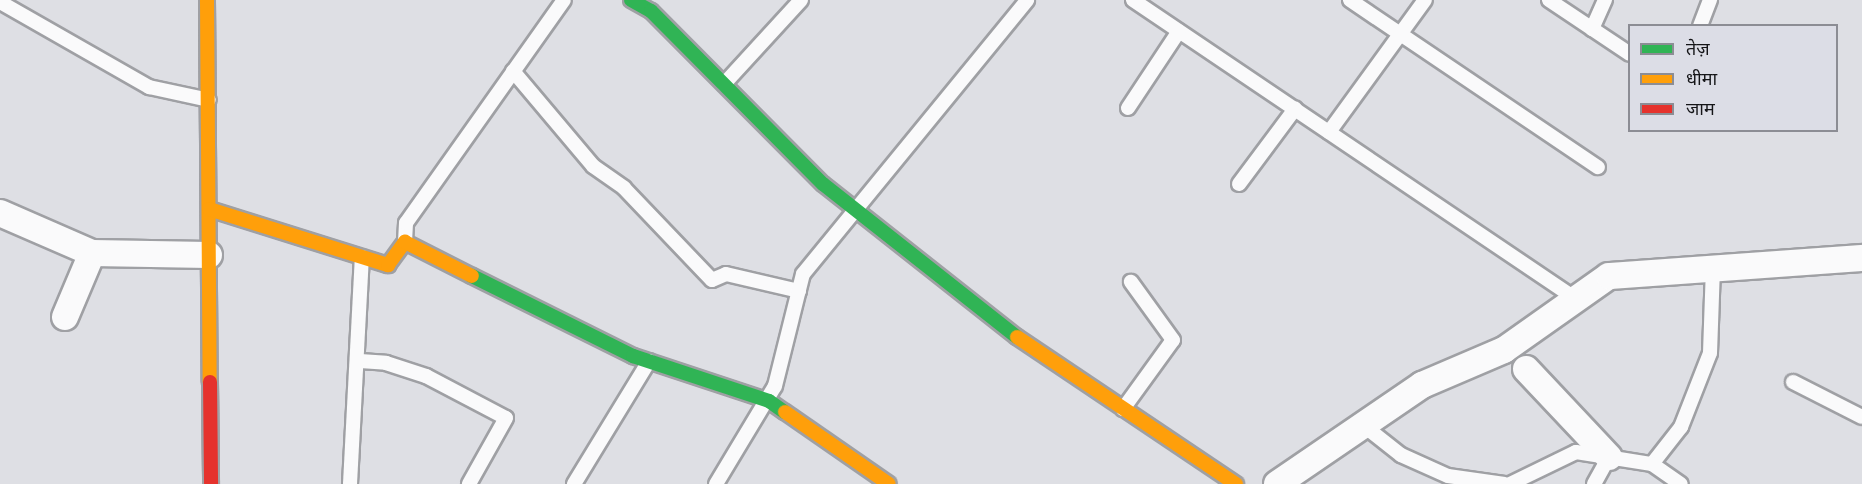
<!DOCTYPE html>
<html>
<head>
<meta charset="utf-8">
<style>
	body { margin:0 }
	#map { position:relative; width:1862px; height:484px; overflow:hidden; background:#dedfe4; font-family:Lato,"Noto Sans Devanagari",sans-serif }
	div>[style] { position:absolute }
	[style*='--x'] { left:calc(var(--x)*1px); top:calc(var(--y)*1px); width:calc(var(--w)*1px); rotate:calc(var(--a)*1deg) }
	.roads { filter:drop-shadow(2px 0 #9fa0a4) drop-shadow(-2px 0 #9fa0a4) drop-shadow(0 2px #9fa0a4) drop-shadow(0 -2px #9fa0a4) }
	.lane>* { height:14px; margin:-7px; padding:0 7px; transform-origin:7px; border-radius:7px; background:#fafafb }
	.street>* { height:26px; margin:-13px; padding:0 13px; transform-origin:13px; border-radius:13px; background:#fafafb }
	.fast>* { height:14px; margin:-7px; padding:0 7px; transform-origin:7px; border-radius:7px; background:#30b455 }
	.slow>* { height:14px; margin:-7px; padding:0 7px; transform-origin:7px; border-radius:7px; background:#ff9f0a }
	.jam>* { height:14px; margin:-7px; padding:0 7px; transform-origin:7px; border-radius:7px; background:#e5322d }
	span { translate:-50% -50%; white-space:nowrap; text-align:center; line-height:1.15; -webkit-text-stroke:5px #dcdde6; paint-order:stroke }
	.legend { position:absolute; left:1628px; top:24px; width:210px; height:108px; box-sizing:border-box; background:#dcdde6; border:2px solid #8c8d94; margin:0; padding:8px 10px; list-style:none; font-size:18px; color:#151518 }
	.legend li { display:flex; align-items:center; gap:12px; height:30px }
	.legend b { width:30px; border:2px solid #8c8d94 }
</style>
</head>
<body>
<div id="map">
	<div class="roads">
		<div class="lane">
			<i style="--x:1133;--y:0;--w:534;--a:34.02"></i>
			<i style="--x:1350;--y:0;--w:299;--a:34"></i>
			<i style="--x:1549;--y:0;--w:97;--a:33.7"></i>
			<i style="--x:0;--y:2;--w:172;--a:29.7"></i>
			<i style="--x:149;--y:87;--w:61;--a:12.2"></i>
			<i style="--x:1700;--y:26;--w:28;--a:-69"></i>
			<i style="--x:1592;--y:29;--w:32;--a:-66"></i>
			<i style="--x:513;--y:71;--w:124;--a:49.9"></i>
			<i style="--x:593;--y:166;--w:38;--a:35"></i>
			<i style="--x:624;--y:188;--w:127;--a:46.3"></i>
			<i style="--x:712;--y:280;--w:15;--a:-23"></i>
			<i style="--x:726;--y:274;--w:75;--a:13.1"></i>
			<i style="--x:724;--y:84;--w:114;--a:-47.5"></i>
			<i style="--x:1128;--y:108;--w:92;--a:-56.5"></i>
			<i style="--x:1329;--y:132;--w:163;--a:-54"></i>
			<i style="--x:1239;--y:184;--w:94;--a:-53.3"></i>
			<i style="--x:405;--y:242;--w:19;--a:-87"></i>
			<i style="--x:406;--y:223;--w:273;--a:-54.7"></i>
			<i style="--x:360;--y:361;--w:26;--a:4"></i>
			<i style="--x:386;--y:363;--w:42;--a:18"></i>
			<i style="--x:426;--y:376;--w:90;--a:27.7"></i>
			<i style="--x:506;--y:418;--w:76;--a:119.3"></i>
			<i style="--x:1793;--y:382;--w:77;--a:26.9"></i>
			<i style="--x:1123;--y:409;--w:85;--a:-54.1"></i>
			<i style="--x:1173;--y:340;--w:72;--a:-125.9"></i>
			<i style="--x:1363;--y:425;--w:48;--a:38.3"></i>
			<i style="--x:1401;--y:455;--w:51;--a:24.1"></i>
			<i style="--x:1448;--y:476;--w:57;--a:8.1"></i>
			<i style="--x:1652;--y:464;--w:47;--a:-51.9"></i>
			<i style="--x:1681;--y:427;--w:79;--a:-68.6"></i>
			<i style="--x:1710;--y:353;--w:88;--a:-88"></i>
			<i style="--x:350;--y:484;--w:227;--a:-87"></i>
			<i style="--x:574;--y:484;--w:144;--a:-58.6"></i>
			<i style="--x:716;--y:484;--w:114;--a:-59"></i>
			<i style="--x:775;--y:386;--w:115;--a:-76"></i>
			<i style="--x:803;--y:274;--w:354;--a:-50.7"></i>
			<i style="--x:1510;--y:484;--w:73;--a:-25.9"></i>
			<i style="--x:1576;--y:452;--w:77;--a:9"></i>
			<i style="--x:1652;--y:464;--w:35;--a:35"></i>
			<i style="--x:1594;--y:484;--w:31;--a:-61"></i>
		</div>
		<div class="street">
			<i style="--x:0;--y:213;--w:100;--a:23.5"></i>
			<i style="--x:92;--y:253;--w:117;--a:1"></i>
			<i style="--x:65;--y:317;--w:69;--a:-67.1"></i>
			<i style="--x:1526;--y:369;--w:121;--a:46.7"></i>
			<i style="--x:1277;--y:484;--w:176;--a:-34.3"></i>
			<i style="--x:1422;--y:385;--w:89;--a:-23.1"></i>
			<i style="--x:1504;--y:350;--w:128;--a:-35.2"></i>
			<i style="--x:1609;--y:276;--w:254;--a:-4.1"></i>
		</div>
		<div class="fast">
			<i style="--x:631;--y:0;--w:23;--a:29"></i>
			<i style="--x:651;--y:11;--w:244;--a:45.2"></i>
			<i style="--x:823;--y:184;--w:247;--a:38.3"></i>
			<i style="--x:472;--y:276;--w:180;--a:26.4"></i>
			<i style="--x:633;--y:356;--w:143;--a:18.3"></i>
			<i style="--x:769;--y:401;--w:19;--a:35"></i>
		</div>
		<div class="slow">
			<i style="--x:207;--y:0;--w:382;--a:89.6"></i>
			<i style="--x:209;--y:209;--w:188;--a:17.4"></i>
			<i style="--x:388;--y:265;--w:29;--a:-54"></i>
			<i style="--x:405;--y:242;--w:75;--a:26.9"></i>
			<i style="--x:1017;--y:337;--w:264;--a:33.9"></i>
			<i style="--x:785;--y:412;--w:126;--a:34.7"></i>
		</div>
		<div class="jam">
			<i style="--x:210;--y:382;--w:102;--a:89.4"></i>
		</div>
	</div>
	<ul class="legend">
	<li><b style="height:8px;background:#30b455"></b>तेज़</li>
	<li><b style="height:8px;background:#ff9f0a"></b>धीमा</li>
	<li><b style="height:8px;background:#e5322d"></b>जाम</li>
	</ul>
</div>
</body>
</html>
